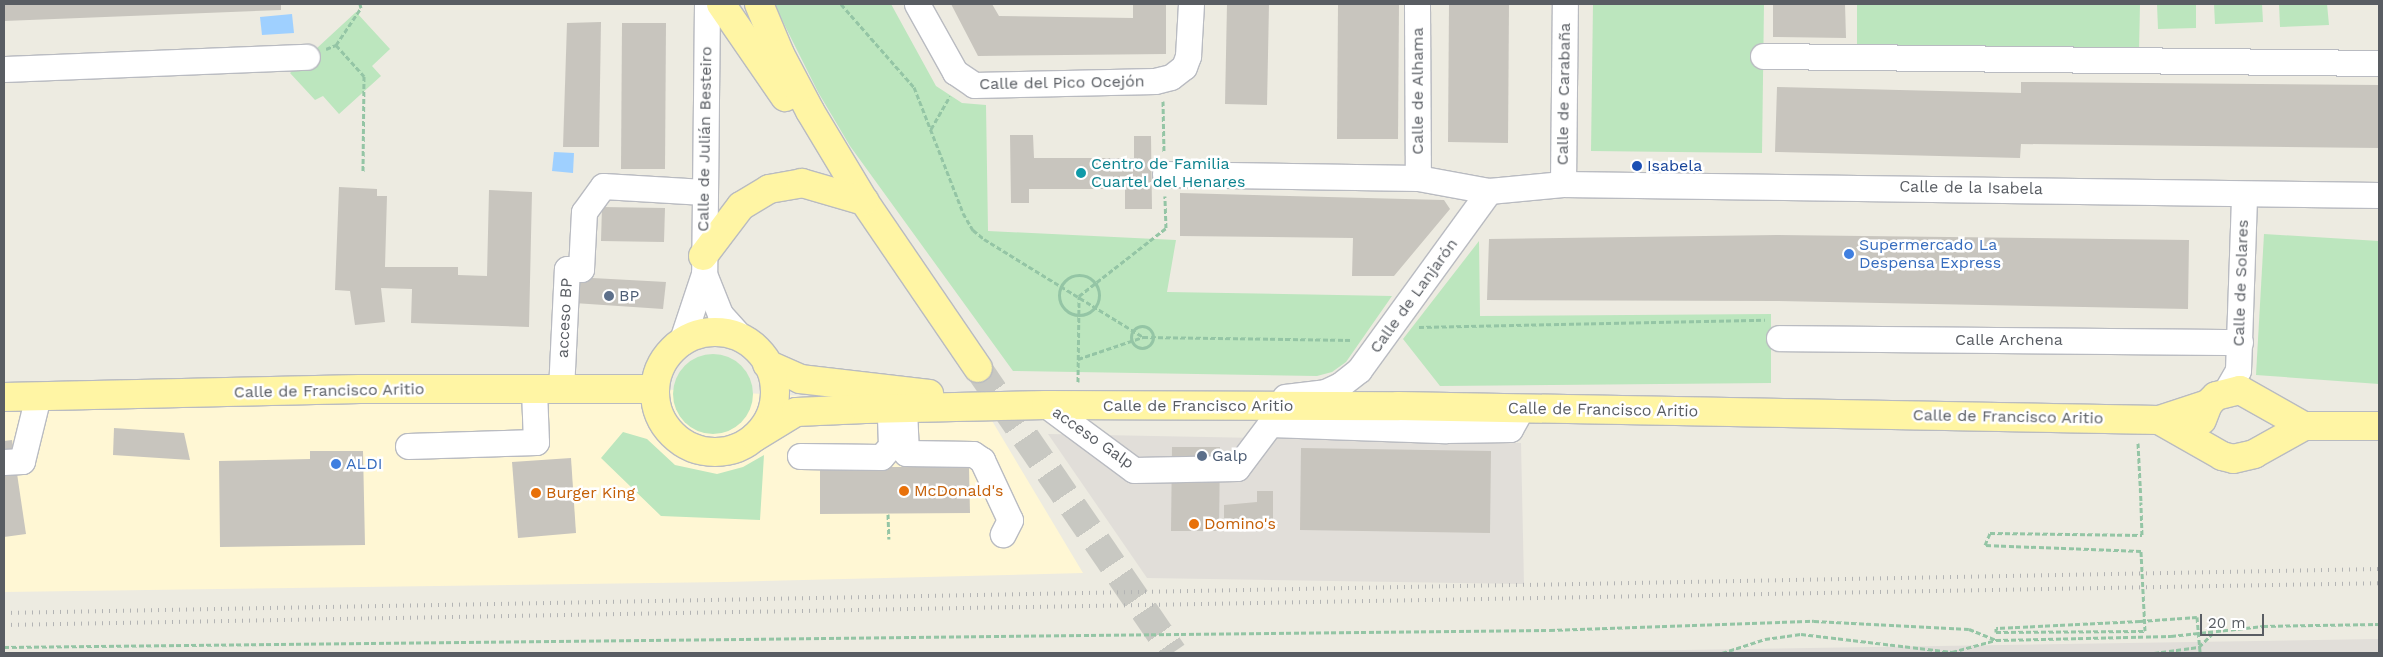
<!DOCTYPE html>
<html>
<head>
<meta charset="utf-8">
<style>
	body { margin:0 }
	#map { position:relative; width:2383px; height:657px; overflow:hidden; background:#edebe1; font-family:"Work Sans",sans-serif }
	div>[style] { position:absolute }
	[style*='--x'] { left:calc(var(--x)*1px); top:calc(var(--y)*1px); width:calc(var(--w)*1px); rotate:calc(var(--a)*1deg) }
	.commercial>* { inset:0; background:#fff7d4 }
	.industrial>* { inset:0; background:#e1ded9 }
	.green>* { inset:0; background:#bce6be }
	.round { border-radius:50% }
	.water>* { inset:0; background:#9fd0ff }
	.building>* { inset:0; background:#c8c5be }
	.major-tunnel>* { height:28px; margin-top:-14px; transform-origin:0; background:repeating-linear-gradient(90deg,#c8c8c2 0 28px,transparent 0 42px) }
	.path>* { height:3px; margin-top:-1.5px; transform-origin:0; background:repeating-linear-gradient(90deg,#94c5a5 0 5px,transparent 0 7.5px) }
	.path>.ring { margin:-1.5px; padding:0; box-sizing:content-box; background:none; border:3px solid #94c5a5; border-radius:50% }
	.roads { filter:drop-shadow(1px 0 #b9bbc1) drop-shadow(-1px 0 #b9bbc1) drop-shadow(0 1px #b9bbc1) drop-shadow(0 -1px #b9bbc1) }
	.minor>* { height:25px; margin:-12.5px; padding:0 12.5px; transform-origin:12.5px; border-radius:12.5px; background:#fff }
	.major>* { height:28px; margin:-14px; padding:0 14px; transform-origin:14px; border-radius:14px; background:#fff5a4 }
	.major>.ring { margin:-14px; padding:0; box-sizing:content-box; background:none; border:28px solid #fff5a4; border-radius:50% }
	.rail>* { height:4px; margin-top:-2px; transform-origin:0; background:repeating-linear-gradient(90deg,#b3b4b4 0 1px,transparent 0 7px) }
	.path-bridge>* { height:3px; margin-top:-1.5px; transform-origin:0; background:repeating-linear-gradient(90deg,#94c5a5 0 5px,transparent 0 7.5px) }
	.dots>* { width:14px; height:14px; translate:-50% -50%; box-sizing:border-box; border:2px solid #fff; border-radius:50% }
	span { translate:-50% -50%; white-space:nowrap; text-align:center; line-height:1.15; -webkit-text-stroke:5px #fff; paint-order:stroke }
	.street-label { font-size:16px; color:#595d63 }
	.culture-label { font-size:16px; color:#0d838f }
	.left { translate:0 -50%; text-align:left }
	.transit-label { font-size:16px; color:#164399 }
	.shop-label { font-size:16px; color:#366cbe }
	.service-label { font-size:16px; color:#4e5e75 }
	.food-label { font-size:16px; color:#c56008 }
	.frame { position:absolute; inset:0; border:5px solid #595d63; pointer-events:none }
	.scale { position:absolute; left:2200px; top:614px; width:64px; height:22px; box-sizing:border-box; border:2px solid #595d63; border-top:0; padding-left:6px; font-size:15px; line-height:18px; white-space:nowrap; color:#595d63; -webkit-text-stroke:4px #fff; paint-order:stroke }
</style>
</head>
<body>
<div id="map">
	<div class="commercial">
		<i style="clip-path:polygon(654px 389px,982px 404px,1083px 573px,726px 582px,4px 592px,4px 399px)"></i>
	</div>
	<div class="industrial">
		<i style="clip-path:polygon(1048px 434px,1521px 443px,1524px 584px,1147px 578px)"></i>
		<i style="clip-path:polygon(2379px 639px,2379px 653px,1496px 653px)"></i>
	</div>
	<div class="green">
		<i style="clip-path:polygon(774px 4px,891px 4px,936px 86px,962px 103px,986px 105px,988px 231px,1176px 240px,1167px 292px,1392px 296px,1346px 362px,1332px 372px,1317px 376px,1013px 371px,850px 146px,818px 92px)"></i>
		<i style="clip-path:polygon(1593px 4px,1764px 4px,1762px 153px,1591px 151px)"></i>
		<i style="clip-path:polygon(1857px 4px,2140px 4px,2139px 51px,1857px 49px)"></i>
		<i style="clip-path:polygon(2157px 4px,2196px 4px,2196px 28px,2158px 29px)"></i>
		<i style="clip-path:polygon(2214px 4px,2262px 4px,2263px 22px,2215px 24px)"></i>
		<i style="clip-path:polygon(2279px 4px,2327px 4px,2329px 25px,2280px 27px)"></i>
		<i style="clip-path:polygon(356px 12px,390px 49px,372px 66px,381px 76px,339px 114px,323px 96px,315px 100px,290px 73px)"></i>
		<i style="clip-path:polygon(2264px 234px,2379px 241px,2379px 384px,2256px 375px)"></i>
		<i style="clip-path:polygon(1479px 241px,1480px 316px,1771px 314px,1771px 383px,1440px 386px,1403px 339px)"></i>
		<i class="round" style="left:673px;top:354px;width:80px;height:80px"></i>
		<i style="clip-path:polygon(623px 432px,647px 439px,675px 465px,717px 474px,743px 467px,764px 455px,760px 520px,661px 516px,601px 458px)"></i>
	</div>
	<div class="water">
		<i style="clip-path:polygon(292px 14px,294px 33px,262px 35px,260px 17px)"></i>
		<i style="clip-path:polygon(554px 152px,574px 153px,573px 173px,552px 171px)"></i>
	</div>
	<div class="building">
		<i style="clip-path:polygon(4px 4px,281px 4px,281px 10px,4px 21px)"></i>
		<i style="clip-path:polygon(951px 4px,992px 4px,999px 16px,1133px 18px,1133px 4px,1166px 4px,1166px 54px,978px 56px)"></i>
		<i style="clip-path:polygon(1227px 4px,1269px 4px,1267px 105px,1225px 104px)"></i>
		<i style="clip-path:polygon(1338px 4px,1399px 4px,1398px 139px,1337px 139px)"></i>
		<i style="clip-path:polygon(1449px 4px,1509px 4px,1508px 143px,1448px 142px)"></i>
		<i style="clip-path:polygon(1773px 4px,1845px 4px,1846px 38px,1773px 37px)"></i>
		<i style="clip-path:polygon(601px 22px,599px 147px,563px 147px,567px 23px)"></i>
		<i style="clip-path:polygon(622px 23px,666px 23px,665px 169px,621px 169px)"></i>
		<i style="clip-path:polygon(2021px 82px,2379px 85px,2379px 148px,2021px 144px,2020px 158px,1775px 152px,1777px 87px,2021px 93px)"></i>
		<i style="clip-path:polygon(1010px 135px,1033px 135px,1034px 158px,1134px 158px,1134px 136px,1151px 136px,1152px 209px,1125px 209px,1125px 189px,1029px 189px,1029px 203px,1011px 203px)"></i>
		<i style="clip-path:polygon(339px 187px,377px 189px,377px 196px,387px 196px,385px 267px,458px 267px,458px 275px,487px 276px,489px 190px,532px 192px,529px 327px,411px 323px,412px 289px,381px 288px,385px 322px,355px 325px,350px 291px,335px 290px)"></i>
		<i style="clip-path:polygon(1180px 193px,1444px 200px,1450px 209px,1394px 276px,1352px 276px,1353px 238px,1180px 236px)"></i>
		<i style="clip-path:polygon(602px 207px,665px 208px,664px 242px,601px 241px)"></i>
		<i style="clip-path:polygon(1777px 235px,2189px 240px,2188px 309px,1777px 301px,1487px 300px,1489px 239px)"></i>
		<i style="clip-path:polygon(574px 277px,666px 282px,663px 309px,574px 303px)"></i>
		<i style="clip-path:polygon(114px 428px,184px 433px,190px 460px,113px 455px)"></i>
		<i style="clip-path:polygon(12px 440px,26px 534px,4px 537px,4px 441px)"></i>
		<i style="clip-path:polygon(1172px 447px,1220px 447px,1219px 531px,1171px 531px)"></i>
		<i style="clip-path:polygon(1301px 448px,1491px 451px,1490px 533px,1300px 530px)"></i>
		<i style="clip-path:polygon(310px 451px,363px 451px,365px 545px,220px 547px,219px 461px,310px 459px)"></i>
		<i style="clip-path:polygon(571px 458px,576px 533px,518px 538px,512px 462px)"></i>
		<i style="clip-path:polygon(820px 467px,969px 467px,970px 513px,820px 514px)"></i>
		<i style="clip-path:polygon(1257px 491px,1273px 491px,1273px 519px,1224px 521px,1224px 505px,1257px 502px)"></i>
	</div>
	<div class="major-tunnel">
		<i style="--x:978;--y:368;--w:345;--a:55.6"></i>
	</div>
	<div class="path">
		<i style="--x:841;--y:4;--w:111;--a:48.7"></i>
		<i style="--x:914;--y:87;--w:135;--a:68.7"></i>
		<i style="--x:963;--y:213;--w:20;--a:60"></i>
		<i style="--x:973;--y:230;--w:14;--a:39"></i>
		<i style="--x:984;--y:239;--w:187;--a:31.6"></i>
		<i style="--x:1143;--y:337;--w:209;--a:0.8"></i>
		<i style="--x:336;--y:45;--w:45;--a:-56"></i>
		<i style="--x:361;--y:8;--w:4;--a:-104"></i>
		<i style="--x:326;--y:49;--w:11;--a:-22"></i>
		<i style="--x:336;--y:45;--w:42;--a:47.9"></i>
		<i style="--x:364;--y:76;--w:97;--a:90.6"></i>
		<i style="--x:1163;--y:101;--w:51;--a:88.9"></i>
		<i style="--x:931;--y:129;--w:38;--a:-60"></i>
		<i class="ring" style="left:1059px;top:275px;width:37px;height:37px"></i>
		<i class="ring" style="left:1131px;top:326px;width:19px;height:19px"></i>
		<i style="--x:1419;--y:327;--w:346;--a:-1.2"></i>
		<i style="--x:1078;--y:359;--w:69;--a:-18.7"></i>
		<i style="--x:1078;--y:382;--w:86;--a:-89.3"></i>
		<i style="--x:1079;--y:296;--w:110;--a:-38"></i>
		<i style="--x:1166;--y:228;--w:32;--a:-92"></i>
		<i style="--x:2138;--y:443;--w:59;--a:87.1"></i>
		<i style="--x:888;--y:514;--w:25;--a:88"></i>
		<i style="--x:2140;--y:621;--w:57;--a:-4"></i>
		<i style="--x:2197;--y:617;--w:36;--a:85"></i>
		<i style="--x:4;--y:647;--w:1546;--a:-0.63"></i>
		<i style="--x:1550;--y:630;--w:264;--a:-2"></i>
		<i style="--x:1814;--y:621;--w:155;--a:3"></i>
		<i style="--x:1969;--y:629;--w:29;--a:22"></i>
		<i style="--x:1996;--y:640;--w:175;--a:-1.3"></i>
		<i style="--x:2171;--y:636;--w:93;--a:-6.2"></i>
		<i style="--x:2263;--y:626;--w:116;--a:-1"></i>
		<i style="--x:1722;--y:653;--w:45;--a:-18"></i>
		<i style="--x:1765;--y:639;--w:36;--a:-8"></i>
		<i style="--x:1801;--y:634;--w:152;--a:6.8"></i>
		<i style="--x:1952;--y:652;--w:46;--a:-15.3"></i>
		<i style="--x:2154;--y:653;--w:45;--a:-7.6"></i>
		<i style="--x:2199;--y:647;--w:21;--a:-45"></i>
	</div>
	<div class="roads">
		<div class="minor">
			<i style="--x:707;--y:4;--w:270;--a:90.6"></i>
			<i style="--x:704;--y:274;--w:43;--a:68.2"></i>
			<i style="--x:720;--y:314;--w:31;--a:48"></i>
			<i style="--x:917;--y:4;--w:78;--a:60.8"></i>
			<i style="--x:955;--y:72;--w:23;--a:34"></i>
			<i style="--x:974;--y:85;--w:181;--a:-1.3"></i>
			<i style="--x:1155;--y:81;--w:16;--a:-14"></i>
			<i style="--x:1171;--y:77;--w:16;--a:-38"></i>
			<i style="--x:1184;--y:67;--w:12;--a:-70"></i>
			<i style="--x:1188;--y:56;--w:52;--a:-86.7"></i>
			<i style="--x:1417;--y:4;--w:174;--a:89.7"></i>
			<i style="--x:1763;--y:56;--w:616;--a:0.65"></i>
			<i style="--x:4;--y:69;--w:303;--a:-2.3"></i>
			<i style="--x:1165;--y:174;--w:253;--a:0.9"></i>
			<i style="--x:1418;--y:178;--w:72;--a:10.4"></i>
			<i style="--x:1563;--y:184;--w:180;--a:-89.4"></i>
			<i style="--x:1779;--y:338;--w:461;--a:0.5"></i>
			<i style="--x:681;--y:343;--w:73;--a:-71.6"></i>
			<i style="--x:561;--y:390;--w:121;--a:-87.2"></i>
			<i style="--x:567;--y:269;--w:14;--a:0"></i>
			<i style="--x:581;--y:269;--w:57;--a:-87"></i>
			<i style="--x:584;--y:212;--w:32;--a:-54"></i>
			<i style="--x:603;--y:186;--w:101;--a:3.4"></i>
			<i style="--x:2226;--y:391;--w:24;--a:-60"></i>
			<i style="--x:2238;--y:370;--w:175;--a:-88"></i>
			<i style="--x:1285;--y:397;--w:40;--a:-7.1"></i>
			<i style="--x:1325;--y:392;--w:17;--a:-25"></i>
			<i style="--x:1340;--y:385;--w:24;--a:-38"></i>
			<i style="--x:1359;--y:370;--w:221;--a:-54"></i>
			<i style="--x:1489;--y:191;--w:74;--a:-5.4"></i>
			<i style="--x:1563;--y:184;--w:816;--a:0.77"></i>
			<i style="--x:1046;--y:405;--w:109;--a:36.5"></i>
			<i style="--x:1134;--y:470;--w:103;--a:-1.1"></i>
			<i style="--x:1237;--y:468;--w:55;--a:-53.1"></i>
			<i style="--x:1270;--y:424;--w:19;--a:-65"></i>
			<i style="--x:904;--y:409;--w:44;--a:87.4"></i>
			<i style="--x:906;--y:453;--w:67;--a:0.9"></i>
			<i style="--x:973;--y:454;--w:11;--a:34"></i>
			<i style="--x:982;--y:460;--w:66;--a:65"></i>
			<i style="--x:1010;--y:520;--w:16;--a:117"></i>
			<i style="--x:1270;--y:424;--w:176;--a:2"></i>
			<i style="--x:1446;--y:430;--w:64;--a:-0.9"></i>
			<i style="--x:1510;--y:429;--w:23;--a:-61"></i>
			<i style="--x:408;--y:446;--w:128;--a:-1.8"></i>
			<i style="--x:536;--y:442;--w:52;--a:-92.2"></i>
			<i style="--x:800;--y:456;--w:81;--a:0.7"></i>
			<i style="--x:881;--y:457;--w:15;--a:-48"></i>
			<i style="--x:891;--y:446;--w:27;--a:-92"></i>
			<i style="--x:4;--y:462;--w:18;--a:-3"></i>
			<i style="--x:22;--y:461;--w:67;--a:-76.2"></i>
		</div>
		<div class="major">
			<i style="--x:721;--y:4;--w:113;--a:55.5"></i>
			<i style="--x:759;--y:4;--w:54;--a:67.2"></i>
			<i style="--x:780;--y:54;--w:64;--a:62.2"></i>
			<i style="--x:810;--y:111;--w:105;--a:59"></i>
			<i style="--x:864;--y:201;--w:202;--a:55.7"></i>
			<i style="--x:703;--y:256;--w:63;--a:-52.8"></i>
			<i style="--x:741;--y:206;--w:33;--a:-31"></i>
			<i style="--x:769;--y:189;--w:34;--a:-10"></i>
			<i style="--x:802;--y:183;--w:65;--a:16.2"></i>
			<i class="ring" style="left:655px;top:332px;width:92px;height:92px"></i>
			<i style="--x:767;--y:364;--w:36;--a:24"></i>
			<i style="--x:800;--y:379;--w:130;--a:6.6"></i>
			<i style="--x:4;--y:397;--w:356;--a:-1.3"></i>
			<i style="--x:360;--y:389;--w:294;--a:0"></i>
			<i style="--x:2159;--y:420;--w:73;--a:29.7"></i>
			<i style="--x:2222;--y:456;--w:11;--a:15"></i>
			<i style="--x:2233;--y:459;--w:22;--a:-13"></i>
			<i style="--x:2254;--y:454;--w:57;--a:-29.2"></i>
			<i style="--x:2304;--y:426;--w:75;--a:0"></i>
			<i style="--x:2202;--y:420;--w:17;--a:-69"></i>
			<i style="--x:2208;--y:404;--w:11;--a:-45"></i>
			<i style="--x:2216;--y:396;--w:25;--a:-14"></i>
			<i style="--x:2240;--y:390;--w:73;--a:29.4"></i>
			<i style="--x:755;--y:437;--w:48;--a:-31.4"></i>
			<i style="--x:796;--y:412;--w:69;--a:-2.5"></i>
			<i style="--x:865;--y:409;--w:181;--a:-1.3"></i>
			<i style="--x:1046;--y:405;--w:352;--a:0.2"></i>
			<i style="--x:1398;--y:406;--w:761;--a:1.05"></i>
			<i style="--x:2159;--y:420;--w:52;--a:-18.1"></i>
		</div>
	</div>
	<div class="rail">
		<i style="--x:4;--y:613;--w:2375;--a:-1.06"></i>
		<i style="--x:4;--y:625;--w:2375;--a:-1.01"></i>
	</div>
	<div class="path-bridge">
		<i style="--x:2140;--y:621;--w:144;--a:177.2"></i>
		<i style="--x:1996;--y:628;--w:4;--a:90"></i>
		<i style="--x:1996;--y:632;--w:149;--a:-0.4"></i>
		<i style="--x:2145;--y:631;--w:80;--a:-92.9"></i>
		<i style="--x:2141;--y:551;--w:156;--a:-177.8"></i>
		<i style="--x:1985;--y:545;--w:13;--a:-67"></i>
		<i style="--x:1990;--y:533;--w:152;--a:0.8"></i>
		<i style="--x:2142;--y:535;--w:33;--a:-92"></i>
	</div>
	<div class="dots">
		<i style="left:1637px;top:166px;background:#1a4fb4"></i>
		<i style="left:1081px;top:173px;background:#0f9aa8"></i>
		<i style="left:1849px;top:254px;background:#3f7fe0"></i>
		<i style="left:609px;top:296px;background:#5c6f8a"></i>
		<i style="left:1202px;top:456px;background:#5c6f8a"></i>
		<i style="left:336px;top:464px;background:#3f7fe0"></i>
		<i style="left:904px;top:491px;background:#e8710a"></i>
		<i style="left:536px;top:493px;background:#e8710a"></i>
		<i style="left:1194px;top:524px;background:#e8710a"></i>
	</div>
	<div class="street-label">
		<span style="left:1062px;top:83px;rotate:-1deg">Calle del Pico Ocejón</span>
		<span style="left:1418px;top:91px;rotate:-90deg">Calle de Alhama</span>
		<span style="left:1564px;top:94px;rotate:-89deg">Calle de Carabaña</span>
		<span style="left:705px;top:139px;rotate:-89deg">Calle de Julián Besteiro</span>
		<span style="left:1971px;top:188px;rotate:1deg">Calle de la Isabela</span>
		<span style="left:2241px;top:283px;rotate:-88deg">Calle de Solares</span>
		<span style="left:1414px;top:296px;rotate:-54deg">Calle de Lanjarón</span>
		<span style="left:565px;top:318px;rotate:-87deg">acceso BP</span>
		<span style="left:2009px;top:340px">Calle Archena</span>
		<span style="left:329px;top:391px;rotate:-1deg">Calle de Francisco Aritio</span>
		<span style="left:1198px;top:406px">Calle de Francisco Aritio</span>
		<span style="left:1603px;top:410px;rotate:1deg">Calle de Francisco Aritio</span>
		<span style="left:2008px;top:417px;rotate:1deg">Calle de Francisco Aritio</span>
		<span style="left:1093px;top:438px;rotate:35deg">acceso Galp</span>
	</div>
	<div class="culture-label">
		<span class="left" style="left:1091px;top:173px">Centro de Familia<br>Cuartel del Henares</span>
	</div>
	<div class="transit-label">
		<span class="left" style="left:1647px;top:166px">Isabela</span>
	</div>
	<div class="shop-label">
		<span class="left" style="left:1859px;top:254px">Supermercado La<br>Despensa Express</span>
		<span class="left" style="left:346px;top:464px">ALDI</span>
	</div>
	<div class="service-label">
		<span class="left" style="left:619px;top:296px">BP</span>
		<span class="left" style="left:1212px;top:456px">Galp</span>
	</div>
	<div class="food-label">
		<span class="left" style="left:914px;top:491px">McDonald's</span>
		<span class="left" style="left:546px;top:493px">Burger King</span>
		<span class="left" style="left:1204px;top:524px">Domino's</span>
	</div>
	<div class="frame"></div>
	<div class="scale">20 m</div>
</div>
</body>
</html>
